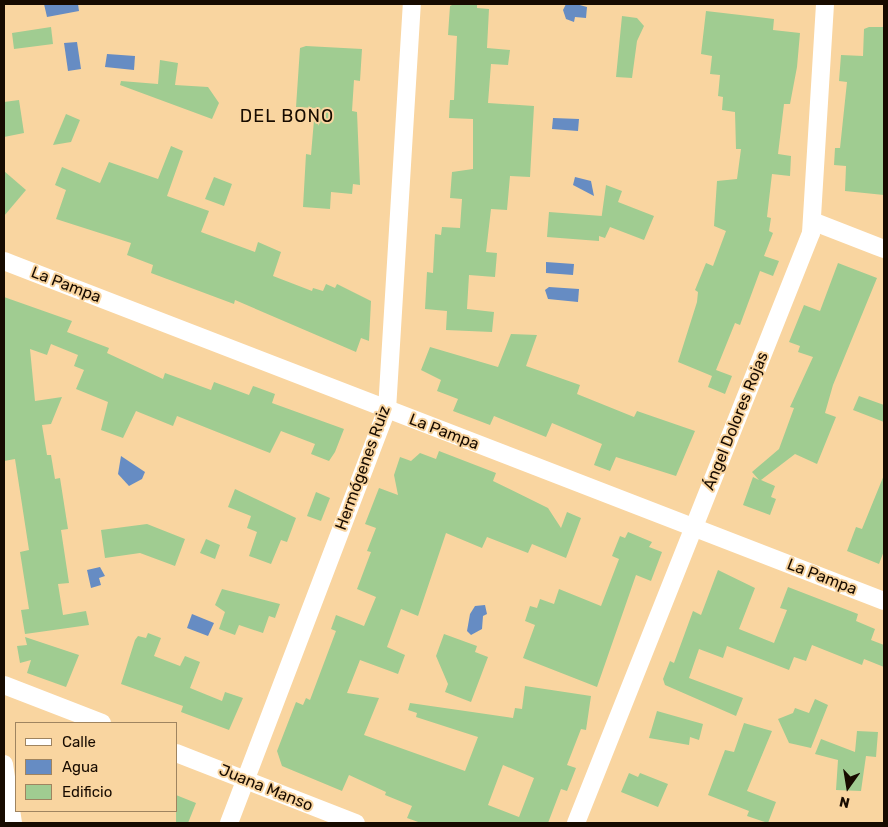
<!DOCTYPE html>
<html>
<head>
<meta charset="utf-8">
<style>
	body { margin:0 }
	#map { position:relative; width:888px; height:827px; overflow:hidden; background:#f9d5a0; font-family:Rubik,sans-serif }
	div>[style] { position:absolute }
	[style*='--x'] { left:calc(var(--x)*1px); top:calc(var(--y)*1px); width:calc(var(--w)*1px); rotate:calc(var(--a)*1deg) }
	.water>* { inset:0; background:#668cc3 }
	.building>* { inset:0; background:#a0cc91 }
	.minor>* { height:18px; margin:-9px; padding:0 9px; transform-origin:9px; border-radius:9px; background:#fff }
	span { translate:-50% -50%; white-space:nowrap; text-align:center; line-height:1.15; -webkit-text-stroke:4px #f9d5a0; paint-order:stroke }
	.street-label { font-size:16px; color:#170b00 }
	.neighbourhood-label { font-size:18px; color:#170b00; letter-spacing:1px }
	.frame { position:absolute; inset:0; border:5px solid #170b00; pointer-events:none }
	.legend { position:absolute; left:15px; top:722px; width:162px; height:90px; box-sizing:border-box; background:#f9d5a0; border:1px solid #9f8460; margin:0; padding:6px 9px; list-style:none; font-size:15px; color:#170b00 }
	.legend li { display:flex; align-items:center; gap:10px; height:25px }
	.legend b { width:25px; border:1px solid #9f8460 }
	.north { position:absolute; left:823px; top:762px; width:50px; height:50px; -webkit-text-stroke:4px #f9d5a0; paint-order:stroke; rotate:193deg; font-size:14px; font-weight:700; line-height:20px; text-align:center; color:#170b00 }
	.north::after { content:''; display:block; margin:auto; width:18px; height:22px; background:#170b00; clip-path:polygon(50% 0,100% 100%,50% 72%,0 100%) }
</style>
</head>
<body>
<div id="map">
	<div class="water">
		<i style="clip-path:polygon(44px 4px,78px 4px,79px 11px,47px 17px)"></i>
		<i style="clip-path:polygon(576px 4px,587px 7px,586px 18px,575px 17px,574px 22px,566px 19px,563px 10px,566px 4px)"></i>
		<i style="clip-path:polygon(77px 42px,81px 69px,68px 71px,64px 43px)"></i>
		<i style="clip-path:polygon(107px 54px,135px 56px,134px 70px,105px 67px)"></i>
		<i style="clip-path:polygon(553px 118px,579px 119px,578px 131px,552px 129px)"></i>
		<i style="clip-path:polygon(575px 177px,591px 181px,594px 196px,573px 185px)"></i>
		<i style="clip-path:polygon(546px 262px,574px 264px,573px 275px,546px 273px)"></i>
		<i style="clip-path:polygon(549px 287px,579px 289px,578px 302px,548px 299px,545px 290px)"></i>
		<i style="clip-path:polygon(121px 456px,145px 472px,142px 479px,129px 486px,118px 474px)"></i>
		<i style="clip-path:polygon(100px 567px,105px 576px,99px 578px,101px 585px,91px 588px,87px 570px)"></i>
		<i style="clip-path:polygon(485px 605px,487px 614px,483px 616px,482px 629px,471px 635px,467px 631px,470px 614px,475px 606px)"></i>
		<i style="clip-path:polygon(192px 614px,214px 623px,208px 636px,187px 628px)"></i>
	</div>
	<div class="building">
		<i style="clip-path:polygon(454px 4px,477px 4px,477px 8px,489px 9px,487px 48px,510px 50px,508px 65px,491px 64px,488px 103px,534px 106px,530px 177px,510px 176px,507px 210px,491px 209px,486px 252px,497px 253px,495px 277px,469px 275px,467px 309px,494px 312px,492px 332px,446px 330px,447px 311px,425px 309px,427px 272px,433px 273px,435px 234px,441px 235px,442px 227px,460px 228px,462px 199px,450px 198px,452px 172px,473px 169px,473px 119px,449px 118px,450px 100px,454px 100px,457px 36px,448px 35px,450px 6px)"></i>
		<i style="clip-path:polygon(706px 11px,774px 19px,773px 30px,800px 33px,797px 67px,790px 104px,784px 104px,778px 154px,791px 156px,790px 176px,772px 174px,767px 217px,771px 218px,769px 231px,773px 233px,764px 256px,779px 261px,773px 276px,760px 271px,740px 325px,735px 323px,716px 370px,732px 376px,725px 394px,708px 387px,712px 376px,678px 362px,697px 302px,698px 292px,695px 290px,706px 263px,713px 266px,726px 231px,714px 226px,717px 181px,737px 179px,741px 149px,736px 149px,735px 112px,722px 110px,723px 97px,718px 96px,720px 75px,710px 74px,712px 56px,701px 54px)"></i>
		<i style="clip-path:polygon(622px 16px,637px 18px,644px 26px,637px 41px,632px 78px,616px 77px)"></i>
		<i style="clip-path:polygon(51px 27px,53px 44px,14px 49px,12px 33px)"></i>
		<i style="clip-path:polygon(869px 27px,884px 27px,884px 195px,845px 191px,846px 166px,834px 165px,835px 148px,840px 148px,847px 82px,839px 81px,841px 55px,863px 56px,864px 29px)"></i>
		<i style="clip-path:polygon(306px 46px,362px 49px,360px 81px,354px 80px,352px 111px,357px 112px,360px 185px,353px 184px,352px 194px,331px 192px,330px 209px,303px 207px,306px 154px,311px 155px,315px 108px,296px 107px,300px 48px)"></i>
		<i style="clip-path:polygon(160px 60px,178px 63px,175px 85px,208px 87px,219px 103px,212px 119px,120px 85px,121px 81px,158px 84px)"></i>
		<i style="clip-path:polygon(19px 100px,24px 133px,4px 137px,4px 102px)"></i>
		<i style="clip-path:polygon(66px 114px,80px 120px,71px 142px,53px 145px)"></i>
		<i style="clip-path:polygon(171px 146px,183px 151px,167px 196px,209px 211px,201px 232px,255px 252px,258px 242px,281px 252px,273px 276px,312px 291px,313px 288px,323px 291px,326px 284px,335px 288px,337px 284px,371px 301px,369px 341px,361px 338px,356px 352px,235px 300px,234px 304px,151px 273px,153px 265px,127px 255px,131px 243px,56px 219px,66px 190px,55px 185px,62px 167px,100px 183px,109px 162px,158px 179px)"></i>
		<i style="clip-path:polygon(4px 171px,26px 190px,4px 216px)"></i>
		<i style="clip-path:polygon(214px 177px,232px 184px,224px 206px,205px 199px)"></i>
		<i style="clip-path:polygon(606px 185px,622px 191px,618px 202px,654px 216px,644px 240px,610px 227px,605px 238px,599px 236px,599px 241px,547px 237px,549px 212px,602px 216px,601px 221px)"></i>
		<i style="clip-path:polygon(838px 263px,877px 278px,833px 385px,825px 413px,836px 417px,817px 464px,795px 454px,761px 480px,775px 486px,771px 497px,776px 499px,770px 515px,743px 505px,753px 477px,759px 480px,752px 472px,779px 449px,794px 408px,790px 407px,813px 357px,798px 352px,800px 346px,789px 342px,804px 305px,820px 311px)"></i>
		<i style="clip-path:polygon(4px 297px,72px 321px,67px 332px,109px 348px,107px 353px,163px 379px,165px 373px,211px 390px,214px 382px,249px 395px,253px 386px,275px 394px,272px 403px,344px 429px,335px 452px,329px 461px,311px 454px,315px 444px,281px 431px,270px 453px,177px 416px,173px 426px,136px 411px,123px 438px,101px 430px,108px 402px,76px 389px,84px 370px,74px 366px,78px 355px,51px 344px,47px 355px,30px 349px,35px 401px,62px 397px,51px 424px,42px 425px,47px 455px,51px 455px,55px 479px,60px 478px,68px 529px,61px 530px,69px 583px,58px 584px,63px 615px,86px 611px,89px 625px,25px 634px,21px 610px,29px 609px,20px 552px,29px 550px,15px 459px,4px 461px)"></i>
		<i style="clip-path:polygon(511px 334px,537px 335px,526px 366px,580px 385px,577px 394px,634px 417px,637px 411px,695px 431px,676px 476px,616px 457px,610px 471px,594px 465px,602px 444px,552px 423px,546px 437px,494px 416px,490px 425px,453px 411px,458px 399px,437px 391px,441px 380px,421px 370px,430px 347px,498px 367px)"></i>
		<i style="clip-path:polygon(859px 396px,884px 405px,884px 422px,853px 410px)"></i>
		<i style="clip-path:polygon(evenodd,439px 451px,496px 473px,493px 481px,548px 508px,561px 528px,567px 512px,581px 518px,566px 558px,532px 544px,528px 553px,487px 537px,482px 548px,446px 533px,418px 616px,401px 609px,387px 647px,405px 655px,398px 674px,360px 660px,347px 693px,379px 698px,364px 735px,465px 771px,478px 737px,416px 717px,417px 713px,408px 710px,410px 703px,513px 718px,515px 708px,522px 709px,525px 686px,591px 696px,586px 730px,581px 729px,567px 765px,576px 768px,567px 791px,561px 789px,548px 823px,421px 823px,407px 818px,412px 806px,385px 795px,386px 792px,349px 775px,342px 791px,282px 766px,277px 751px,296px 702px,303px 705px,306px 698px,310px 700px,336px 631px,331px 629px,336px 615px,364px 626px,376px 597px,357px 589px,371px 552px,367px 551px,376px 528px,365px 524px,379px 488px,398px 495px,394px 475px,400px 457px,411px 461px,420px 453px,436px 459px,439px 451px,503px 765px,534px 778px,519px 817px,488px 805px,503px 765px)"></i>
		<i style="clip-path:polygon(884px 475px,884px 551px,879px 564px,847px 551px,856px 527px,862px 529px)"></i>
		<i style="clip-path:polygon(235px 489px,296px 518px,287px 542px,281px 540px,271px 564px,249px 556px,257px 532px,247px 528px,251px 516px,228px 507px)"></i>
		<i style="clip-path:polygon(316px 492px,330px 498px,321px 521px,307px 516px)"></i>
		<i style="clip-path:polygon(147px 524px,185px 539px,175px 566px,140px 553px,105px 558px,101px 530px)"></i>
		<i style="clip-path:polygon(628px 532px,652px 542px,649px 547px,662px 552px,651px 581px,636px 575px,597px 687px,523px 658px,535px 625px,525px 621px,530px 606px,537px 608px,540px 599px,554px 604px,559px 589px,601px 606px,619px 559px,612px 556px,620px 536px,625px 538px)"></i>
		<i style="clip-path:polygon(206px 539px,220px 545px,215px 559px,200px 553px)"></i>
		<i style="clip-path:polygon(718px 570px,755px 588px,739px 629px,774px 643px,787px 610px,780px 608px,788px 587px,858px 614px,856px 621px,875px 629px,871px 640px,884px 645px,884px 667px,864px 659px,862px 665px,812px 645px,806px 661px,794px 657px,789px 670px,727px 646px,723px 658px,699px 649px,689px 678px,743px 698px,736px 716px,665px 685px,663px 679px,670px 661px,674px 663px,693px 611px,701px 615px)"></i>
		<i style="clip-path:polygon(222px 589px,280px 604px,275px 618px,269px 616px,263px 633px,239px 625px,235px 635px,219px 629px,225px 612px,215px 605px)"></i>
		<i style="clip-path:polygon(148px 633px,161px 638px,154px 656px,180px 666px,185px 656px,200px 662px,190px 688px,222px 701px,225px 692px,243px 698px,229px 730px,181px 712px,183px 706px,121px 684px,135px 640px,138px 636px,146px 638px)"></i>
		<i style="clip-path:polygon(444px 634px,477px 646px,475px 652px,488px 657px,471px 702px,445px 692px,448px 684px,436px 656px)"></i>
		<i style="clip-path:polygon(25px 637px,79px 655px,66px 687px,27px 673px,31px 660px,20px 663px,17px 646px,27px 645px)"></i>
		<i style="clip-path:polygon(815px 699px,828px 705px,811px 748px,789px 743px,778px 719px,793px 713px,795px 708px,809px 713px)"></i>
		<i style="clip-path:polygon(657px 711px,703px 724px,699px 740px,690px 737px,689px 745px,649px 738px)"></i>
		<i style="clip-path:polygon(744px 723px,772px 731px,747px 791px,776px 802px,768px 823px,747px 816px,749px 811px,708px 795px,725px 750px,734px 752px)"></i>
		<i style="clip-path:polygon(857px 731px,878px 732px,876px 757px,866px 756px,861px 791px,836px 790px,838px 760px,815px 754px,821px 739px,855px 752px)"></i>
		<i style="clip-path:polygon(629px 773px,638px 777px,640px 773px,668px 784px,658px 807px,621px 792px)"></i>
		<i style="clip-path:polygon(176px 795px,196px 803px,188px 823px,176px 823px)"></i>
	</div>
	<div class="minor">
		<i style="--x:812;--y:221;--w:77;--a:21.3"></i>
		<i style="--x:4;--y:261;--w:943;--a:21.12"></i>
		<i style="--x:4;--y:685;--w:105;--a:21.2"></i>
		<i style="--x:176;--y:753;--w:193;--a:21.3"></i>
		<i style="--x:4;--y:764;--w:60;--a:81.3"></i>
		<i style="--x:229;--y:823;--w:442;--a:-69.1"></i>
		<i style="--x:387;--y:410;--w:407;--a:-86.5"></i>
		<i style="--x:576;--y:823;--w:635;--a:-68.28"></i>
		<i style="--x:811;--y:233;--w:229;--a:-86.5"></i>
	</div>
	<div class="street-label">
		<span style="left:66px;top:285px;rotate:21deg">La Pampa</span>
		<span style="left:736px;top:421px;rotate:-68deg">Ángel Dolores Rojas</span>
		<span style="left:444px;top:432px;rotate:21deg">La Pampa</span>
		<span style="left:363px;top:468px;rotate:-70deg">Hermógenes Ruiz</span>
		<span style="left:822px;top:577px;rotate:21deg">La Pampa</span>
		<span style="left:266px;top:788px;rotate:22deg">Juana Manso</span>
	</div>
	<div class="neighbourhood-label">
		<span style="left:287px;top:116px">DEL BONO</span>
	</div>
	<div class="frame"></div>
	<ul class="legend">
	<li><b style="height:6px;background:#fff"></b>Calle</li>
	<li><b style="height:14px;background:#668cc3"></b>Agua</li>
	<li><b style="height:14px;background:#a0cc91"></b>Edificio</li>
	</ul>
	<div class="north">N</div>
</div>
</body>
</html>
